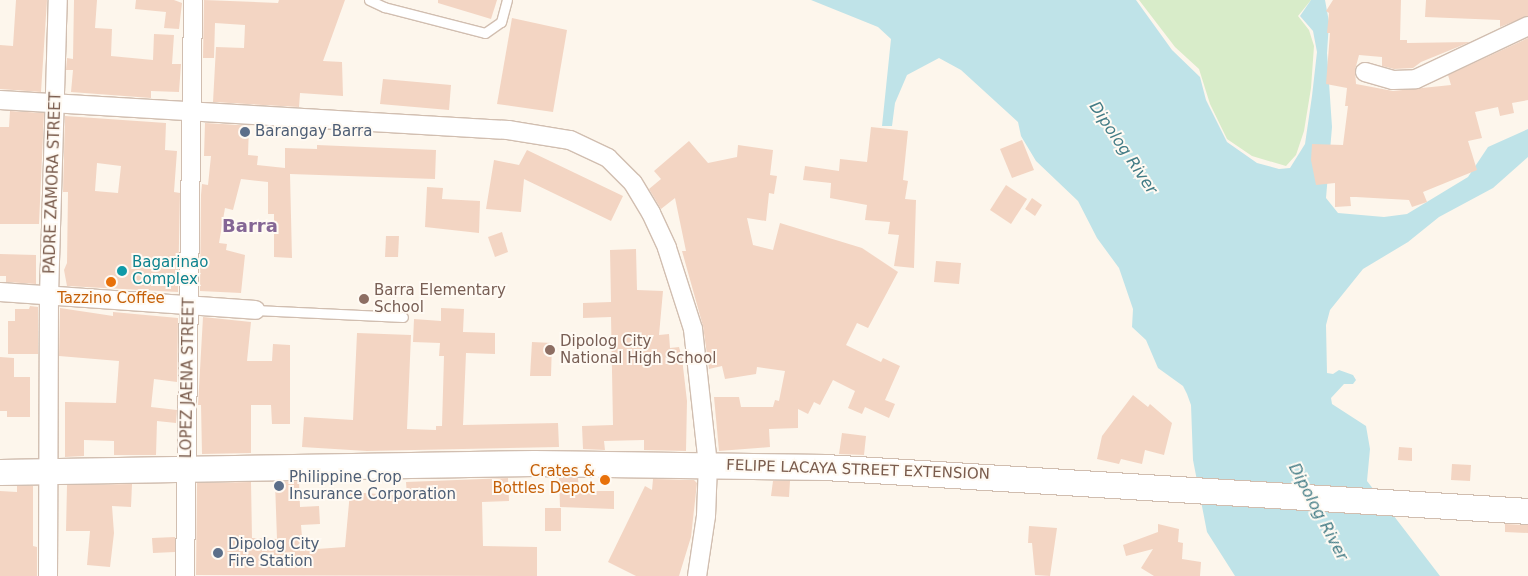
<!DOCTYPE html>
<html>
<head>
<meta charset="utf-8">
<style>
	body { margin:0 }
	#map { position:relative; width:1528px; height:576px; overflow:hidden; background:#fdf6ec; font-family:"DejaVu Sans",sans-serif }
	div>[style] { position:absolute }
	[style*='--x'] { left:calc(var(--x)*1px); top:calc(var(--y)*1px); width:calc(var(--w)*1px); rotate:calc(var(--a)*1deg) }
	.green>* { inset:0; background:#d8ecc9 }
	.water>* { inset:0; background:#bfe3e8 }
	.building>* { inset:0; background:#f3d5c3 }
	.roads { filter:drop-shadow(1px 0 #d1beb0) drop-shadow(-1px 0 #d1beb0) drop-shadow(0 1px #d1beb0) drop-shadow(0 -1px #d1beb0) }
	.lane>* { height:9px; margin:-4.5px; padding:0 4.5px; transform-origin:4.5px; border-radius:4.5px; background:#fff }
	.street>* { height:18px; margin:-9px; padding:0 9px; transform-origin:9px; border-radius:9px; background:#fff }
	.secondary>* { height:25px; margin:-12.5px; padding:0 12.5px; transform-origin:12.5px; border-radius:12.5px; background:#fff }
	.dots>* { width:14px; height:14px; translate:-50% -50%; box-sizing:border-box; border:2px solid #fffaf3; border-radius:50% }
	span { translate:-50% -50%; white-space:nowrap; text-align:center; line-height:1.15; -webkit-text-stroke:4px #fffaf3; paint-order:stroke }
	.service-label { font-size:15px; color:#4e5e75 }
	.left { translate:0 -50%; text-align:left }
	.street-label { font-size:15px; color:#7a5c4d }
	.culture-label { font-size:15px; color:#0d838f }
	.education-label { font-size:15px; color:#785e54 }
	.food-label { font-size:15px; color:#c56008 }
	.right { translate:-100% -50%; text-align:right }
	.water-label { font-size:16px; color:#437c86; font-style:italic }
	.quarter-label { font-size:18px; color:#846695; font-weight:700 }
</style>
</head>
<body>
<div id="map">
	<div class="green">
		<i style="clip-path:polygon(1139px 0,1311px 0,1298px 16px,1309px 30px,1314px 46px,1311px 88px,1304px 131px,1296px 155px,1286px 166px,1252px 156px,1227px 139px,1210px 104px,1199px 69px,1175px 47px)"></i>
	</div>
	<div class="water">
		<i style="clip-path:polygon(811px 0,1136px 0,1172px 50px,1200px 77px,1206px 100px,1227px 142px,1257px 163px,1279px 169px,1290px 168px,1305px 144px,1312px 96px,1317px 52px,1313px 31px,1300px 16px,1311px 0,1325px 0,1329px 22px,1327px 53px,1332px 127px,1326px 198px,1338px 213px,1384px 217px,1407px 214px,1468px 177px,1488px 147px,1528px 129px,1528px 157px,1493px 188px,1439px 217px,1408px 242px,1363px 269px,1330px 310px,1326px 325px,1327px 373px,1333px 374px,1339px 370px,1353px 375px,1356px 380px,1353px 384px,1344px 384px,1331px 398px,1332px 404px,1366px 426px,1370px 449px,1367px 481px,1440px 576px,1235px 576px,1207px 532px,1193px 460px,1191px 405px,1187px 394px,1183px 386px,1158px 368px,1146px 340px,1132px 327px,1133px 309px,1119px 268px,1097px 238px,1078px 201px,1036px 161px,1021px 136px,1018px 122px,961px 70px,939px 58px,907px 75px,895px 103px,892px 126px,882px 126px,891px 39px,878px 27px)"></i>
	</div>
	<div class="building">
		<i style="clip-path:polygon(16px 0,47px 0,41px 92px,0 89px,0 45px,13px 46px)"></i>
		<i style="clip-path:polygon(74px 0,97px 0,95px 28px,112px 29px,111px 56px,153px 60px,154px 34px,174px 35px,172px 64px,181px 64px,179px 92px,151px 91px,151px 98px,71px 92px,73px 70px,66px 70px,67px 58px,73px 59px)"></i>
		<i style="clip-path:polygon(136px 0,174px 0,182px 3px,179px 29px,164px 28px,166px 12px,135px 9px)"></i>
		<i style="clip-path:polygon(204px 0,278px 3px,279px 0,345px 0,323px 61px,342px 62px,343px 96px,300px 93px,299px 107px,213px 102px,216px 47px,244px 48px,245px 25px,215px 23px,214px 58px,203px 58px)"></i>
		<i style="clip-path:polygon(438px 0,497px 0,491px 19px,438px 3px)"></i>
		<i style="clip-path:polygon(1333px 0,1401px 0,1400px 40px,1407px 40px,1407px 43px,1470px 42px,1421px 62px,1413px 68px,1394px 69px,1382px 66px,1382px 57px,1359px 55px,1355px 70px,1356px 84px,1393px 91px,1451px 85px,1448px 75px,1528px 38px,1528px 100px,1512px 103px,1514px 113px,1500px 116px,1498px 107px,1475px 112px,1482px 138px,1468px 141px,1477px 170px,1423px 192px,1427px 202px,1412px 207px,1409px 200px,1356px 197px,1350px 197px,1351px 206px,1335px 207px,1335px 183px,1316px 185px,1311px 160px,1312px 144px,1343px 145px,1348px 106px,1345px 106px,1347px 88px,1326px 84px,1330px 33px,1327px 33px,1329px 13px,1326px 11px)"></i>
		<i style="clip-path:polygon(1426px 0,1528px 0,1528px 16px,1500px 27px,1500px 20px,1425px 17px)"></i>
		<i style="clip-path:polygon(512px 18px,567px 30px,553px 112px,497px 104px)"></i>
		<i style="clip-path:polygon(383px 79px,451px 85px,449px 110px,380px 104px)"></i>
		<i style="clip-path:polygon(10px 111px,44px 113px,39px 224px,0 224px,0 127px,9px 127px)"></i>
		<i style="clip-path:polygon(evenodd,65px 116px,166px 123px,165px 150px,177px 151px,174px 192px,180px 193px,178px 292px,67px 286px,64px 270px,67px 263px,68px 192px,63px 192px,65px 116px,97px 163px,121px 166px,118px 193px,95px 191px,97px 163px)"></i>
		<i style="clip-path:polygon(205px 123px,255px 126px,249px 126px,248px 155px,258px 156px,257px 165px,285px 168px,285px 148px,317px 149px,317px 145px,436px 150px,435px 179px,290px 174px,292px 258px,274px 257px,274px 214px,268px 214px,268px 182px,241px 179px,233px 210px,225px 208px,219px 243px,227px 244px,226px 250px,245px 255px,241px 293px,200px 291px,201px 195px,202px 184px,208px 185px,211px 156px,204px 156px)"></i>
		<i style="clip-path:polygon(871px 127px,908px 131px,903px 180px,908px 181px,905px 199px,916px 200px,914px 268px,894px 266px,899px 235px,888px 234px,890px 222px,865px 220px,867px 205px,830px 198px,831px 183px,803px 180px,805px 166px,839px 171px,840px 159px,867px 162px)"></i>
		<i style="clip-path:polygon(1022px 140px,1034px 170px,1012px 178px,1000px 149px)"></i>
		<i style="clip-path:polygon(689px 141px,708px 163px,737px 157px,738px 145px,773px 150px,770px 175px,777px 176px,774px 194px,769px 193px,766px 221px,747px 218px,753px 245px,773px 250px,780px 223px,862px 248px,898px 272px,868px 328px,857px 323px,846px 345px,881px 362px,883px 358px,900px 366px,885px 400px,895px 404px,889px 418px,865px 407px,862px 414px,848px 408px,855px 391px,833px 380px,820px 405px,814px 402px,808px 414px,798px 409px,798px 428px,769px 429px,770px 447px,719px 451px,714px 397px,739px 397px,741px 407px,773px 407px,775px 400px,779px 401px,785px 371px,757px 367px,756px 374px,725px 379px,722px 366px,709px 369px,703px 326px,682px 251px,686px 251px,675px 198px,661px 209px,649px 189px,661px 179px,654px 171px)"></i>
		<i style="clip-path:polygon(527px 150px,623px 196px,611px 221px,524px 179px,521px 212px,486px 209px,494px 160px,519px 165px)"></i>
		<i style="clip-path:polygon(1006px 185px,1027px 199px,1011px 224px,990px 210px)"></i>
		<i style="clip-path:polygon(427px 187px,443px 188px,442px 199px,480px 201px,479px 233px,425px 227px)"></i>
		<i style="clip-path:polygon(1032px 198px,1042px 205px,1035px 216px,1025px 209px)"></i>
		<i style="clip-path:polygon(502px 232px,508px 252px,495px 257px,488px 237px)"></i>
		<i style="clip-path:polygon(386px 236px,399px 236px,398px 257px,385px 257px)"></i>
		<i style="clip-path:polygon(636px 249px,637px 290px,663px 291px,659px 335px,669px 334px,670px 348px,679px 347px,682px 358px,687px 401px,686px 451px,644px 450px,644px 440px,604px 441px,605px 450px,583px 449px,582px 426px,613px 425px,611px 317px,583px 318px,583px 303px,611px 302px,610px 250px)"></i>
		<i style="clip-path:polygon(0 254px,36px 255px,36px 284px,6px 282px,6px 276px,0 276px)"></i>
		<i style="clip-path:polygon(936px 261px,961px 263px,959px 284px,934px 282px)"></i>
		<i style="clip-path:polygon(30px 306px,38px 307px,38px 354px,8px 354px,8px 321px,15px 321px,15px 309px,29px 309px)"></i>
		<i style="clip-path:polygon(60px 308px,113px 316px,113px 312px,178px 318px,177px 382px,154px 379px,151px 407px,177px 410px,176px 423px,157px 421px,156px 455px,114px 455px,114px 441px,84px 440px,84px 456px,65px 457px,65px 402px,116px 403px,119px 361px,59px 356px)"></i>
		<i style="clip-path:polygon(441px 308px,464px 309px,463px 332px,495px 333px,495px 354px,466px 353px,463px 425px,558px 423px,559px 447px,367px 451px,302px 447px,304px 417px,353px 420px,357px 333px,411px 335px,407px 429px,436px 430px,436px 426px,442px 426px,444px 356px,439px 356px,440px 343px,413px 342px,414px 319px,441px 321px)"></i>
		<i style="clip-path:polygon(203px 317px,251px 322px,247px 361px,272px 361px,273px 344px,290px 345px,290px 424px,272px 424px,271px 405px,251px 405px,251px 453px,202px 454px,201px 405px,198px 405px)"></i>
		<i style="clip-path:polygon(532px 342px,552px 343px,551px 376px,530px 376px)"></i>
		<i style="clip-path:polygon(0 357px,14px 358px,14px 377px,30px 377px,30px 417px,7px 417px,7px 411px,0 411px)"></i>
		<i style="clip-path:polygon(1133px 395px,1148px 407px,1150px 404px,1172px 423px,1164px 455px,1145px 450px,1142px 464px,1121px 459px,1119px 464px,1097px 459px,1102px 436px)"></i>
		<i style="clip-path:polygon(842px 433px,866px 436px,864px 455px,839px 454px)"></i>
		<i style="clip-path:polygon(1399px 447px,1412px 448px,1412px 461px,1398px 460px)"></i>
		<i style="clip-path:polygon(1452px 464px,1471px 465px,1470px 481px,1451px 480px)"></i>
		<i style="clip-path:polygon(508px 478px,509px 501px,482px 502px,483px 546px,537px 547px,537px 576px,196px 575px,197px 483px,251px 482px,252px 538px,277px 539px,275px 482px,299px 481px,300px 507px,319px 506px,320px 524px,301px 525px,303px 550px,345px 547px,350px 492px,407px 496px,406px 482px)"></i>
		<i style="clip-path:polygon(559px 478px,578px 478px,579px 491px,614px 491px,614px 509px,560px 507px)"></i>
		<i style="clip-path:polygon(653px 479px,694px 480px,697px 483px,691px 537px,679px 576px,636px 576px,608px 562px,645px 486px,652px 490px)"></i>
		<i style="clip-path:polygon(773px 481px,790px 481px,789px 497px,771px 496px)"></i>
		<i style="clip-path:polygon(132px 484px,131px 507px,112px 506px,114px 533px,110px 567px,87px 565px,90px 531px,66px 531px,67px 485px)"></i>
		<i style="clip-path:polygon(17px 486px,33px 486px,33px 546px,37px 547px,37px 576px,0 576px,0 491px,17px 492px)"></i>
		<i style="clip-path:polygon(545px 508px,561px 508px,561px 531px,545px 531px)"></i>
		<i style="clip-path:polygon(1158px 524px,1179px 529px,1178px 542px,1183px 543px,1182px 559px,1201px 562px,1200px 576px,1154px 576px,1141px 568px,1153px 549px,1126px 556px,1123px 545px,1158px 532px)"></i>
		<i style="clip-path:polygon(1505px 524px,1528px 525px,1528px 533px,1505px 532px)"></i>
		<i style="clip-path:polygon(1029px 526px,1057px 528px,1050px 576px,1035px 575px,1032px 543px,1028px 543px)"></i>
		<i style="clip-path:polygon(175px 537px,175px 552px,153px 553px,152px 538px)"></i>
	</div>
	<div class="roads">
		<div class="lane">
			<i style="--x:369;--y:0;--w:17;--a:25"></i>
			<i style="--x:384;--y:7;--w:104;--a:14.4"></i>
			<i style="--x:485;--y:33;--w:19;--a:-35"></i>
			<i style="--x:501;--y:22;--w:23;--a:-75"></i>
			<i style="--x:255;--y:310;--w:148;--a:2.7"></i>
		</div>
		<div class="street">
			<i style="--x:1365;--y:72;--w:29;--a:16"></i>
			<i style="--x:1393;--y:80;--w:23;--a:-2"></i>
			<i style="--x:1416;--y:79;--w:124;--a:-25.3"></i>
			<i style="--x:0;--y:100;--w:509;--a:3.38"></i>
			<i style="--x:508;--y:130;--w:63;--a:9.2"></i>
			<i style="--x:570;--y:140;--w:42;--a:25.3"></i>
			<i style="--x:608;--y:158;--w:35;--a:45"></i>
			<i style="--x:633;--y:183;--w:35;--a:59"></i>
			<i style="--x:651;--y:213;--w:38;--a:65"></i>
			<i style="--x:667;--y:248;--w:85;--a:72.2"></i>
			<i style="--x:693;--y:329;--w:136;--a:83.7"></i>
			<i style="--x:708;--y:464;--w:52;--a:92.2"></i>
			<i style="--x:706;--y:516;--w:61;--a:98.5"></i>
			<i style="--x:0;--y:292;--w:256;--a:4"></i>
			<i style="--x:48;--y:576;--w:281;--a:-89.8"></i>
			<i style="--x:49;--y:295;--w:295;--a:-88.3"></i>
			<i style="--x:185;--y:576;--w:576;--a:-89.2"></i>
		</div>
		<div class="secondary">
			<i style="--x:0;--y:472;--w:534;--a:-0.97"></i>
			<i style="--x:534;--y:463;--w:291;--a:0.8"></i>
			<i style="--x:825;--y:467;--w:704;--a:3.58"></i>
		</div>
	</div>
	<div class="dots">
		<i style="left:245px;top:132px;background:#5c6f8a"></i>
		<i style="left:122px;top:271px;background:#0f9aa8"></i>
		<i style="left:111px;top:282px;background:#e8710a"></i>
		<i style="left:364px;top:299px;background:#8d6e63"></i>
		<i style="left:550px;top:350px;background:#8d6e63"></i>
		<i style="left:605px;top:480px;background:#e8710a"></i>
		<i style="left:279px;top:486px;background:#5c6f8a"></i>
		<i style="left:218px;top:553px;background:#5c6f8a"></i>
	</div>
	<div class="service-label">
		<span class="left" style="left:255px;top:132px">Barangay Barra</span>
		<span class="left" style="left:289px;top:486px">Philippine Crop<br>Insurance Corporation</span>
		<span class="left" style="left:228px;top:553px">Dipolog City<br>Fire Station</span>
	</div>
	<div class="street-label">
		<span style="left:53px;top:183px;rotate:-88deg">PADRE ZAMORA STREET</span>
		<span style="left:188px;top:378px;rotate:-89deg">LOPEZ JAENA STREET</span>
		<span style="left:858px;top:470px;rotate:2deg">FELIPE LACAYA STREET EXTENSION</span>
	</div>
	<div class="culture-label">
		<span class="left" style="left:132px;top:271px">Bagarinao<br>Complex</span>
	</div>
	<div class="education-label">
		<span class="left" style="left:374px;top:299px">Barra Elementary<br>School</span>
		<span class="left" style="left:560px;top:350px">Dipolog City<br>National High School</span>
	</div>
	<div class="food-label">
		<span style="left:111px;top:299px">Tazzino Coffee</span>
		<span class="right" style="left:595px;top:480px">Crates &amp;<br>Bottles Depot</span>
	</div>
	<div class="water-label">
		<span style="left:1123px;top:148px;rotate:56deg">Dipolog River</span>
		<span style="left:1318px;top:512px;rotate:62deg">Dipolog River</span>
	</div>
	<div class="quarter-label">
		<span style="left:250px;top:226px">Barra</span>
	</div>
</div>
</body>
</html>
